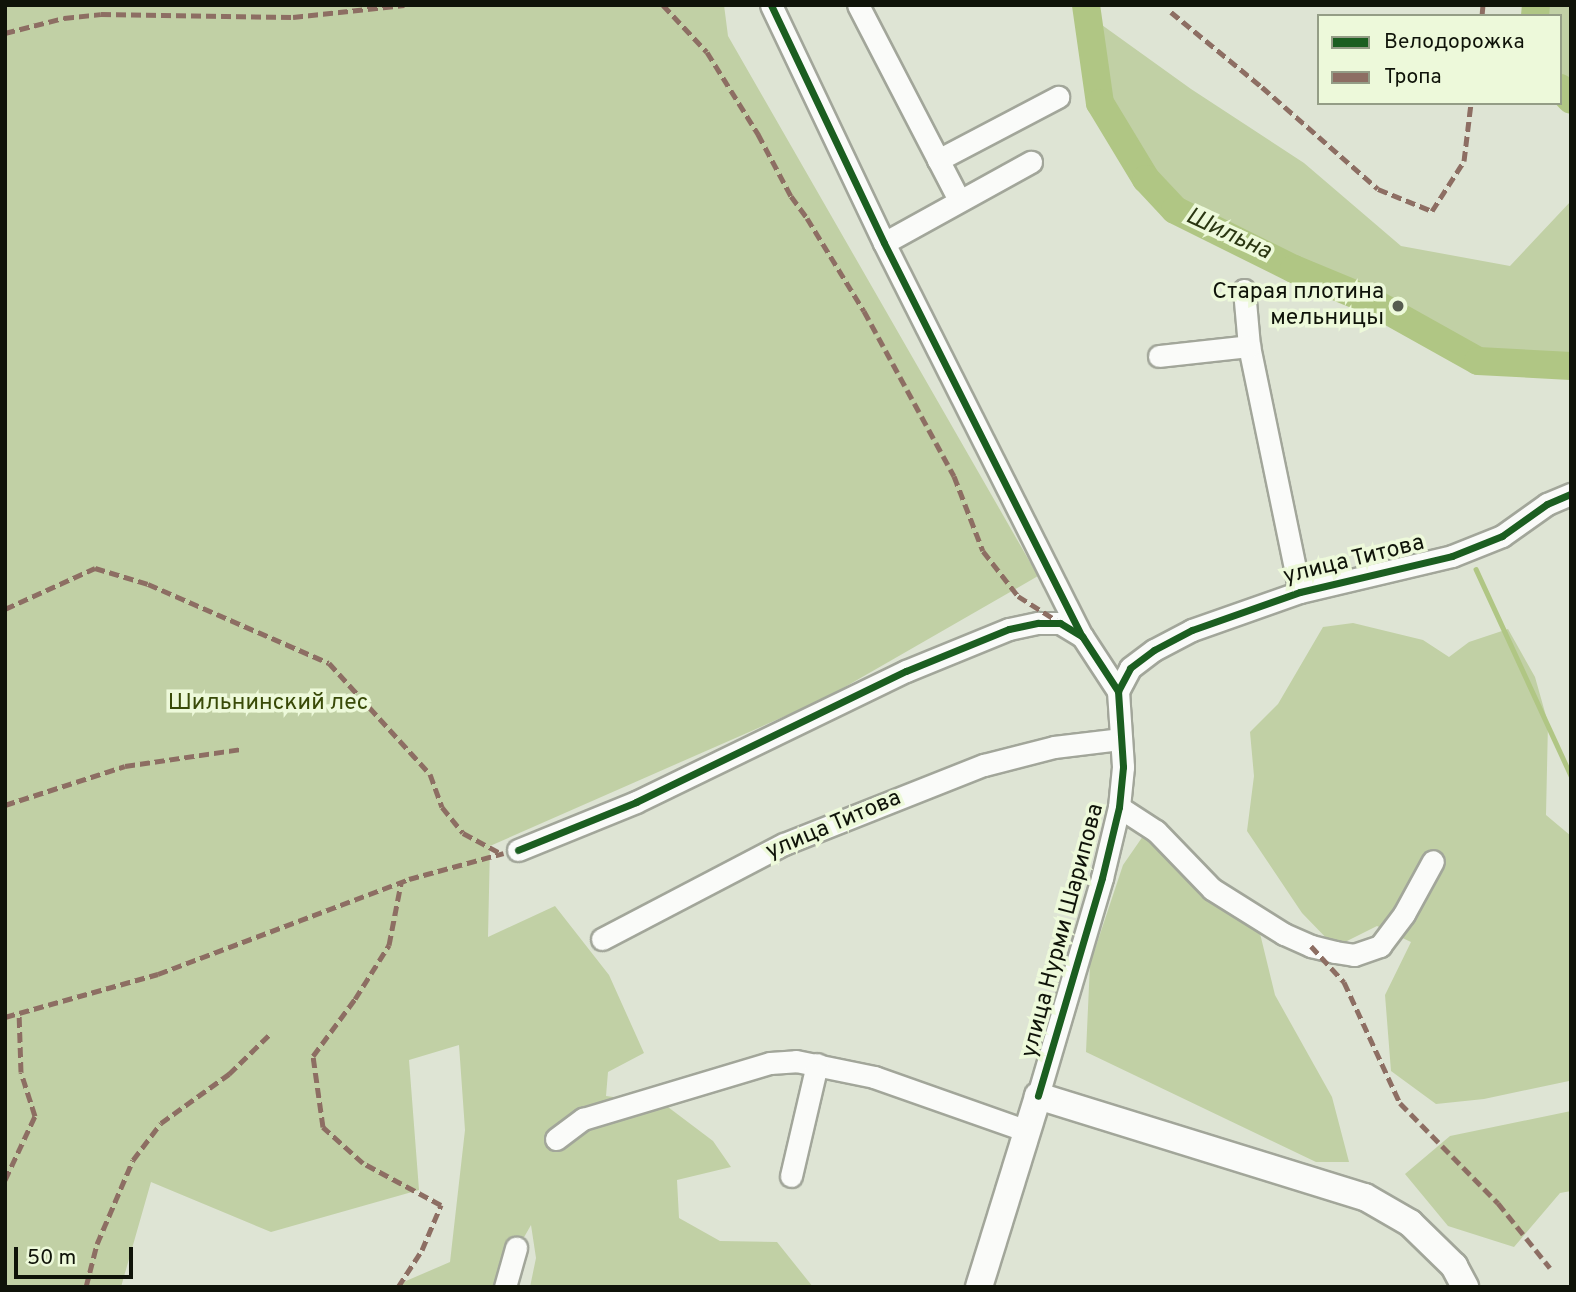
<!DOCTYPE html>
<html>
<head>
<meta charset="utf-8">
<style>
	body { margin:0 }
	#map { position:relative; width:1576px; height:1292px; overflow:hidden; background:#dee4d4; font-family:Overpass,sans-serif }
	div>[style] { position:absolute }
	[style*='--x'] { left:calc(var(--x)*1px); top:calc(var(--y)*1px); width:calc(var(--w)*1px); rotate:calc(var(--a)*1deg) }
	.green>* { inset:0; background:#c1d0a5 }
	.stream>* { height:4.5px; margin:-2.25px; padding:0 2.25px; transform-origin:2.25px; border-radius:2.25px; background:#b0c684 }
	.river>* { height:28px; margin:-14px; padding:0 14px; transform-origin:14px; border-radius:14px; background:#b0c684 }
	.roads { filter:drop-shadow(2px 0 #a2a69a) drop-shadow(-2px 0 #a2a69a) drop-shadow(0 2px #a2a69a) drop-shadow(0 -2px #a2a69a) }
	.minor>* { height:21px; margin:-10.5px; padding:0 10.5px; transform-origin:10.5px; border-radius:10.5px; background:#fafbf9 }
	.major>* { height:26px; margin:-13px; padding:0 13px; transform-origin:13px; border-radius:13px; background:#fafbf9 }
	.quiet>* { height:5px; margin-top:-2.5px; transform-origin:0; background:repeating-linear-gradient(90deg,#8d6e63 0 10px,transparent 0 15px) }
	.cycleway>* { height:7px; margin:-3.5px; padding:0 3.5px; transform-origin:3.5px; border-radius:3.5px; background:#1b5e20 }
	.dots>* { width:19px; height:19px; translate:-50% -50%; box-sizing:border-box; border:4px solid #edf9da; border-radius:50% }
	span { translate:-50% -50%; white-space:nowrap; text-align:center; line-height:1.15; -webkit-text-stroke:7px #edf9da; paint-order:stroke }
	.poi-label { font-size:23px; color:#0f1309 }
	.right { translate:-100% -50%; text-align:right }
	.street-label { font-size:23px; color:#0f1309 }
	.park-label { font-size:23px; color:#394a08 }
	.water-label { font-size:24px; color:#2a3611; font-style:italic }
	.frame { position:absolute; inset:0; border:7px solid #0f1309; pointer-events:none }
	.legend { position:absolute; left:1317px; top:14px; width:245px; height:91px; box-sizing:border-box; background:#edf9da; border:2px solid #949d86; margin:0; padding:9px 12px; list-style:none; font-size:21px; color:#0f1309 }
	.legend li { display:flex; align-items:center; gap:14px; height:35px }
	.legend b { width:35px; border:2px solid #949d86 }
	.scale { position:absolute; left:14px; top:1247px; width:119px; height:32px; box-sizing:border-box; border:4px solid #0f1309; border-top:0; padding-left:9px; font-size:21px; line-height:24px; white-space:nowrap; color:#0f1309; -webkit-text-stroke:5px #edf9da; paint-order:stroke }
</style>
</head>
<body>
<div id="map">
	<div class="green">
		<i style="clip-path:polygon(5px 5px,724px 5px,728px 36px,1038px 576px,824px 699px,490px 846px,488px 937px,555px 906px,609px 975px,644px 1053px,608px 1072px,606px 1096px,664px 1104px,713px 1141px,731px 1167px,677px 1180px,679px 1218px,720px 1241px,777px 1242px,813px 1287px,530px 1287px,536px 1258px,531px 1225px,515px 1253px,505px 1287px,392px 1287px,450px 1262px,465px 1130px,459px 1045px,409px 1060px,419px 1190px,271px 1232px,151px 1182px,121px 1287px,5px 1287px)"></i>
		<i style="clip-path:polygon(1533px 5px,1571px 5px,1571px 98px,1560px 79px,1560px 16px,1533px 16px)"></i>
		<i style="clip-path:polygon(1088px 15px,1191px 89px,1304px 163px,1401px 246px,1510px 266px,1571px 201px,1571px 366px,1478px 361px,1369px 300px,1294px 269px,1175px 210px,1146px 179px,1100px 103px)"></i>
		<i style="clip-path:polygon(1353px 623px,1423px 640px,1449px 657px,1469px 642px,1508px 629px,1535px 677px,1548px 723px,1546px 815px,1571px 836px,1569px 1081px,1484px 1099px,1436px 1104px,1391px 1071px,1385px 995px,1411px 942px,1377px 926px,1335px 947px,1302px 913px,1247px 831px,1254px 776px,1250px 732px,1278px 704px,1323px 627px)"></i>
		<i style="clip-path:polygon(1150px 826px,1193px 851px,1256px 917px,1275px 995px,1332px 1097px,1349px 1162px,1316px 1162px,1086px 1052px,1090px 964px,1123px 865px)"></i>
		<i style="clip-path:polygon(1571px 1111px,1571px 1191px,1560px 1193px,1514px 1247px,1448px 1226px,1405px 1174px,1450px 1136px)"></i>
	</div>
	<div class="stream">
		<i style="--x:1476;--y:569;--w:228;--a:65.3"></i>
	</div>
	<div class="river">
		<i style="--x:1086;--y:5;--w:99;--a:81.9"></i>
		<i style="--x:1100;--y:103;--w:89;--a:58.8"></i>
		<i style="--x:1146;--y:179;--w:42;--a:46.9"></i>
		<i style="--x:1175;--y:210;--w:133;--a:26.4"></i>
		<i style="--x:1294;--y:269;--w:81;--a:22.5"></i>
		<i style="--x:1369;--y:300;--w:125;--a:29.2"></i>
		<i style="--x:1478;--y:361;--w:93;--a:3.1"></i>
		<i style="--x:1535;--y:16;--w:11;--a:-85"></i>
		<i style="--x:1560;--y:88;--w:16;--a:47"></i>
	</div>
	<div class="roads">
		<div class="minor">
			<i style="--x:771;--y:5;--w:263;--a:64.6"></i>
			<i style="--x:884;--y:243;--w:440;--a:63.3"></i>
			<i style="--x:1082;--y:636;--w:66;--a:56.8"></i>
			<i style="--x:1118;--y:691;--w:76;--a:86.2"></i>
			<i style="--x:1123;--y:767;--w:40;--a:95.7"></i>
			<i style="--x:1119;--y:807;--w:73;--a:103.5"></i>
			<i style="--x:1102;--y:878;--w:227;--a:106.4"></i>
			<i style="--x:858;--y:5;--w:220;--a:62.6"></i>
			<i style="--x:938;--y:160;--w:136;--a:-27.7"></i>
			<i style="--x:884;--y:243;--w:168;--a:-28.9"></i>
			<i style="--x:1244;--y:290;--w:56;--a:84.9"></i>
			<i style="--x:1249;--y:346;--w:251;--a:78.3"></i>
			<i style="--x:1159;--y:356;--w:91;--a:-6.3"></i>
			<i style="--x:1118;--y:691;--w:26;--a:-62"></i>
			<i style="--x:1130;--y:668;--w:30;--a:-37"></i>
			<i style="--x:1154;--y:650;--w:43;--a:-27.8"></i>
			<i style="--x:1192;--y:630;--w:114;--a:-19.4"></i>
			<i style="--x:1300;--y:592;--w:156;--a:-13.3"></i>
			<i style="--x:1452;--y:556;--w:54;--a:-21.8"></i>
			<i style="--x:1502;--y:536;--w:55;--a:-35.4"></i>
			<i style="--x:1547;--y:504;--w:26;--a:-23"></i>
			<i style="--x:1119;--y:807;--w:44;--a:33"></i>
			<i style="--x:1156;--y:831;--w:81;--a:46"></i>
			<i style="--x:1212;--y:889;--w:85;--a:32"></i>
			<i style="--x:1284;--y:934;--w:30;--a:24"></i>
			<i style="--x:1311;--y:946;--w:25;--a:14"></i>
			<i style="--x:1335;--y:952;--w:19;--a:9"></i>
			<i style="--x:1354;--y:955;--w:28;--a:-19"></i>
			<i style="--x:1380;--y:946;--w:40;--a:-53"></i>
			<i style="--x:1404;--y:914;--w:60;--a:-61.3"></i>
			<i style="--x:518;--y:850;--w:127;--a:-22.1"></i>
			<i style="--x:636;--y:802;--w:300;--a:-25.9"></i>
			<i style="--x:906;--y:671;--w:111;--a:-22.2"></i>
			<i style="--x:1009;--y:629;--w:30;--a:-12"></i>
			<i style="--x:1038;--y:623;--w:22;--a:0"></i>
			<i style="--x:1060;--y:623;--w:26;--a:31"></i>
			<i style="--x:602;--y:939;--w:205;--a:-27.6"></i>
			<i style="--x:784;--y:844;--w:215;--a:-21.6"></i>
			<i style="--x:984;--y:765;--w:72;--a:-14.4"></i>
			<i style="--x:1054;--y:747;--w:66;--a:-6.9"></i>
			<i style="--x:556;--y:1139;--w:34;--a:-37"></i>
			<i style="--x:583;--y:1119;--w:195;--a:-16.7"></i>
			<i style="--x:770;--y:1063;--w:26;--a:-4"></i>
			<i style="--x:796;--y:1061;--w:80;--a:11.6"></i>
			<i style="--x:874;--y:1077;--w:162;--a:19.4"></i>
			<i style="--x:791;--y:1176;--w:115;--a:-76.9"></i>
			<i style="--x:505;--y:1287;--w:41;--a:-74.2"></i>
		</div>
		<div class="major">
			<i style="--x:979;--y:1287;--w:200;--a:-72.8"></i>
			<i style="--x:1038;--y:1096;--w:342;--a:17.2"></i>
			<i style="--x:1365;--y:1197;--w:52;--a:30"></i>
			<i style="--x:1410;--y:1223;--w:62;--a:44.3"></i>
			<i style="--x:1454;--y:1266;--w:24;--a:62"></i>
		</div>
	</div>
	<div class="quiet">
		<i style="--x:663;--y:5;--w:64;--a:46.9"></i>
		<i style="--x:707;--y:52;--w:97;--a:58.1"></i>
		<i style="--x:758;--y:134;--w:70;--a:62"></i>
		<i style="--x:791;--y:196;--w:27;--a:54"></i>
		<i style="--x:807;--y:218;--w:109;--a:58.5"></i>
		<i style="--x:864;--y:311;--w:188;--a:61.4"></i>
		<i style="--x:954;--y:476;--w:80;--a:68.9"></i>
		<i style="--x:983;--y:551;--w:57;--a:52.1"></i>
		<i style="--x:1018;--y:596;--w:45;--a:32.3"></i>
		<i style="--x:1171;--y:12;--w:118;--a:39.5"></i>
		<i style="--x:1262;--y:87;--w:154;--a:41.3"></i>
		<i style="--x:1378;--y:189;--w:58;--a:22.2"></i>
		<i style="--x:1432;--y:211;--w:59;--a:-57.4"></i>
		<i style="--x:1464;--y:161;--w:58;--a:-83.1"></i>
		<i style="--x:1482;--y:16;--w:11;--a:-85"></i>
		<i style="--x:5;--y:33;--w:61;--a:-14.3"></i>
		<i style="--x:64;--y:18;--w:37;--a:-6"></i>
		<i style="--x:101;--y:14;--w:192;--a:0.9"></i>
		<i style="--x:293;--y:17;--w:112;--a:-6.2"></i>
		<i style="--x:5;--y:609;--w:99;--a:-24.5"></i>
		<i style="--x:95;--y:568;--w:55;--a:16.8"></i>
		<i style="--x:148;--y:584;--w:197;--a:23.6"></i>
		<i style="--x:329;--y:663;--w:150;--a:47.7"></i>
		<i style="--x:430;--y:774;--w:35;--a:70"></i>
		<i style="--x:442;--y:807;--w:33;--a:51"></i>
		<i style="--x:463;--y:833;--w:44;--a:28.3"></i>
		<i style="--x:5;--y:805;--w:126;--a:-18"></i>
		<i style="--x:125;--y:766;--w:117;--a:-8.3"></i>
		<i style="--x:1311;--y:946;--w:49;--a:47.5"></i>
		<i style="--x:1344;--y:982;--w:133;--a:65.2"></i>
		<i style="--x:1400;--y:1103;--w:140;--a:45.6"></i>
		<i style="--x:1498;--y:1203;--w:83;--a:51.3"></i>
		<i style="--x:5;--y:1017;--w:159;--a:-15.7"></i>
		<i style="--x:158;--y:974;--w:268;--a:-20.7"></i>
		<i style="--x:409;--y:879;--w:98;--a:-15.3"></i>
		<i style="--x:5;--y:1180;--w:71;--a:-64.9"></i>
		<i style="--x:35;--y:1116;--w:46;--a:-107.7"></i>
		<i style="--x:21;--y:1072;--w:59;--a:-91.9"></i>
		<i style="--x:86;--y:1287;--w:44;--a:-75.7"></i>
		<i style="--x:97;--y:1244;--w:91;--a:-66.8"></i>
		<i style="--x:133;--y:1160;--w:46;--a:-52.9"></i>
		<i style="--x:161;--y:1123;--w:84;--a:-35.8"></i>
		<i style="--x:229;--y:1074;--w:57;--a:-44.3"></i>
		<i style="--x:398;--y:1287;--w:44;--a:-57"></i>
		<i style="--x:422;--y:1250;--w:49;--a:-67.1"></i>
		<i style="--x:441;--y:1205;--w:89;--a:-151.7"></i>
		<i style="--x:363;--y:1163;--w:54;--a:-138"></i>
		<i style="--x:323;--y:1127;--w:72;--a:-98"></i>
		<i style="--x:313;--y:1056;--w:71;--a:-53.6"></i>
		<i style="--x:355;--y:999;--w:64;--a:-57.8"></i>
		<i style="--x:389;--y:945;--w:63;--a:-79"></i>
	</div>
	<div class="cycleway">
		<i style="--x:771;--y:5;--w:263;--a:64.6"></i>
		<i style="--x:884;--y:243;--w:440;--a:63.3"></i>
		<i style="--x:1082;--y:636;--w:66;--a:56.8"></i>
		<i style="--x:1118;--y:691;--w:76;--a:86.2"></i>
		<i style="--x:1123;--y:767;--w:40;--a:95.7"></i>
		<i style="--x:1119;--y:807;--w:73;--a:103.5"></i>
		<i style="--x:1102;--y:878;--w:227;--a:106.4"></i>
		<i style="--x:1118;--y:691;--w:26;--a:-62"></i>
		<i style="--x:1130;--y:668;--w:30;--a:-37"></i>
		<i style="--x:1154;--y:650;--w:43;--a:-27.8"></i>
		<i style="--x:1192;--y:630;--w:114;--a:-19.4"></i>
		<i style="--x:1300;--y:592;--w:156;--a:-13.3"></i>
		<i style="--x:1452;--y:556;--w:54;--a:-21.8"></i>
		<i style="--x:1502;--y:536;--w:55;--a:-35.4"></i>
		<i style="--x:1547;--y:504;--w:26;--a:-23"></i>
		<i style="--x:518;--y:850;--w:127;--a:-22.1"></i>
		<i style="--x:636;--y:802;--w:300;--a:-25.9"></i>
		<i style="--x:906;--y:671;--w:111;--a:-22.2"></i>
		<i style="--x:1009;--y:629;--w:30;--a:-12"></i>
		<i style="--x:1038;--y:623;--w:22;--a:0"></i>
		<i style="--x:1060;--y:623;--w:26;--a:31"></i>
	</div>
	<div class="dots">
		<i style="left:1398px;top:306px;background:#575c50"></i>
	</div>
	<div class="poi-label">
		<span class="right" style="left:1384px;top:306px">Старая плотина<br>мельницы</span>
	</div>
	<div class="street-label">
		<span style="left:1354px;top:561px;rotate:-14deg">улица Титова</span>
		<span style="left:834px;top:826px;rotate:-23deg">улица Титова</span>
		<span style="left:1064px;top:931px;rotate:-75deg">улица Нурми Шарипова</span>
	</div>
	<div class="park-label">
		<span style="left:268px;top:704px">Шильнинский лес</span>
	</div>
	<div class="water-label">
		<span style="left:1228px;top:235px;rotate:25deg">Шильна</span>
	</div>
	<div class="frame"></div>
	<ul class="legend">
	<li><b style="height:9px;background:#1b5e20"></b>Велодорожка</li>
	<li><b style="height:9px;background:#8d6e63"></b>Тропа</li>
	</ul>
	<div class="scale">50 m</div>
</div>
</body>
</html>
